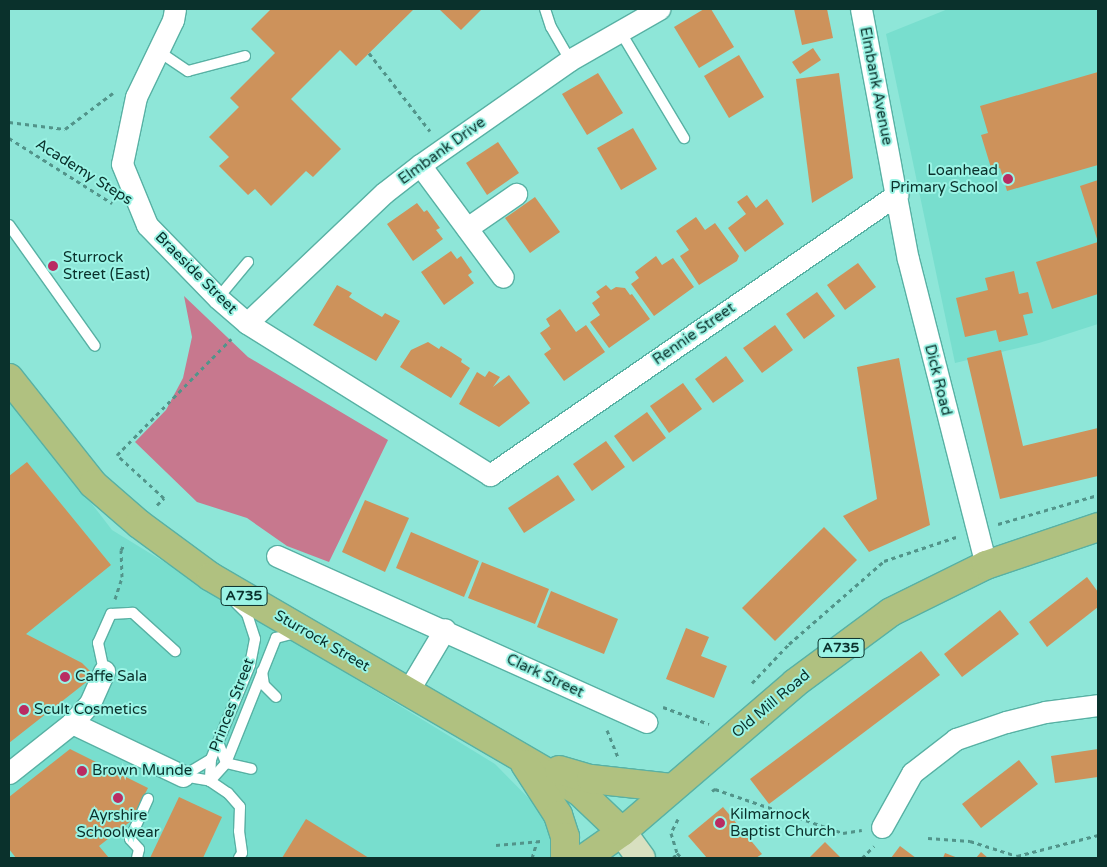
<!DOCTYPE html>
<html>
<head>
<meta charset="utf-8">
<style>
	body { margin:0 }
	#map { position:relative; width:1107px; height:867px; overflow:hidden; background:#8ee6d8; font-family:"Varela Round",sans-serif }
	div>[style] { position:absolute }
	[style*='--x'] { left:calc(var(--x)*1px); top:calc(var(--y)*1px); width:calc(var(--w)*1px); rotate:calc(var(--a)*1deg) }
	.built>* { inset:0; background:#78dece }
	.forest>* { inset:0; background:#c7788e }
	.building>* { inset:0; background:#cd925b }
	.path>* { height:3px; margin-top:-1.5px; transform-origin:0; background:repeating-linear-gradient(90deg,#52948a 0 4px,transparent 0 8px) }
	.roads { filter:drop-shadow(1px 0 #58b1a4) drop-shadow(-1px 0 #58b1a4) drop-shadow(0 1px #58b1a4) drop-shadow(0 -1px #58b1a4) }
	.lane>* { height:10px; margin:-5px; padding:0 5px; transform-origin:5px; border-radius:5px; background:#fff }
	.street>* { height:21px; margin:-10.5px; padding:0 10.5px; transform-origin:10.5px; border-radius:10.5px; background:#fff }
	.secondary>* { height:28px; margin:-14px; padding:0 14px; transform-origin:14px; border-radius:14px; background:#d8e0c0 }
	.primary>* { height:28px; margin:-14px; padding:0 14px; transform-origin:14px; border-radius:14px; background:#b0c180 }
	.dots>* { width:14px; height:14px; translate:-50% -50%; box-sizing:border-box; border:2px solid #9bf4e5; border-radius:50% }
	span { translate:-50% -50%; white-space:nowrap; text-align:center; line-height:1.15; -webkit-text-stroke:4px #9bf4e5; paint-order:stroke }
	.shield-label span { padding:1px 4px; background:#9bf4e5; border:1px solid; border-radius:4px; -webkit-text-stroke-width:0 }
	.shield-label { font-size:14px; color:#0a312c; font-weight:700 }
	.street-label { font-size:15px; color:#0a312c }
	.poi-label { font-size:15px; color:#0a312c }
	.right { translate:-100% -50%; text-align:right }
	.left { translate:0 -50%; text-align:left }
	.frame { position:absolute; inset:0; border:10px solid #0a312c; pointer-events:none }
</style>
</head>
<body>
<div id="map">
	<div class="built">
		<i style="clip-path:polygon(948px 9px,1098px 9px,1098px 324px,1039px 343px,955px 363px,886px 34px)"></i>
		<i style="clip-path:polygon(9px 396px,112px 530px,495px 764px,588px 858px,9px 858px)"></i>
	</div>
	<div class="forest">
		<i style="clip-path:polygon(184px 296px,248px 357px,388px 440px,329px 562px,287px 546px,247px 518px,197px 502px,135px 442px,166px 410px,183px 378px,192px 337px)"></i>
	</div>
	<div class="building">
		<i style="clip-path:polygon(271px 9px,414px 9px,356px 66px,340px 50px,291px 99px,341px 149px,313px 177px,306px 171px,271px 206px,255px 189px,248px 195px,219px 166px,229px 157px,209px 137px,239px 107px,230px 98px,275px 53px,251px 29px)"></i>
		<i style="clip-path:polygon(439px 9px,482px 9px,461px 30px)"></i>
		<i style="clip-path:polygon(704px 9px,711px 9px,734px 47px,699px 68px,674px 27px)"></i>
		<i style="clip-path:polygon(794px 9px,827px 9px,833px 38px,802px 45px)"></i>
		<i style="clip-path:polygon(813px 48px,821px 60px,800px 74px,792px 62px)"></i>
		<i style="clip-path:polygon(739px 55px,764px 97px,729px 118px,704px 76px)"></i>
		<i style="clip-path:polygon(1098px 72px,1098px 165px,1007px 191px,1000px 168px,992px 171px,981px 135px,988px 133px,980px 106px)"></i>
		<i style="clip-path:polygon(598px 73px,623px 113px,587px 135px,562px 94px)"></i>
		<i style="clip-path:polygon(839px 73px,853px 178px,812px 203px,796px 79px)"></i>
		<i style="clip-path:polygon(633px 128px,657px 169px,621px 190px,597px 148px)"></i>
		<i style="clip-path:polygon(498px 142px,519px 173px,487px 195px,466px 163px)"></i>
		<i style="clip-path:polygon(1098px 180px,1098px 242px,1080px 186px)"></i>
		<i style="clip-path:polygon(747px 195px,756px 208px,767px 199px,784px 224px,745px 252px,728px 228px,746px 214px,737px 202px)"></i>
		<i style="clip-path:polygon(535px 197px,560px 232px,530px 253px,505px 218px)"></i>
		<i style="clip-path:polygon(417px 203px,424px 212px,427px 210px,440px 228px,436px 230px,443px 239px,413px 261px,387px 224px)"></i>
		<i style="clip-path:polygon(696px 217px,705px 230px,715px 223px,739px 256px,737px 261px,699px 285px,680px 256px,689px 250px,676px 231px)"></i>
		<i style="clip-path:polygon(1098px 242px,1098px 294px,1052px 309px,1036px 262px)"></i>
		<i style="clip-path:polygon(451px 251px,457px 259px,461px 256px,472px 272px,468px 275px,474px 283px,444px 305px,421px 272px)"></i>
		<i style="clip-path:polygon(656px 256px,662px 265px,673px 258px,694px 287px,654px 316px,631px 284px,639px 278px,635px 272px)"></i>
		<i style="clip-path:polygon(858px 263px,876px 287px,845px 310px,827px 285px)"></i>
		<i style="clip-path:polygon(1014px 271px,1019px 294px,1028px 292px,1033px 313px,1023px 315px,1028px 335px,999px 342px,996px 330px,965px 337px,956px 298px,988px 290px,985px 278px)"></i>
		<i style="clip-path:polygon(337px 285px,352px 293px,349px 297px,365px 307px,382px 317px,385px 313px,400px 321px,376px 361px,313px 325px)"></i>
		<i style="clip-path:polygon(606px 285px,611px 290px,616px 287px,625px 288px,630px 295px,632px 294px,650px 319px,609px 348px,590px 322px,600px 315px,592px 303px,600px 297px,596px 292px)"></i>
		<i style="clip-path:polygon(817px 292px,835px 316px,804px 339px,786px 314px)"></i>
		<i style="clip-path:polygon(560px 309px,576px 332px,586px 325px,605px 352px,564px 381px,544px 354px,551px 349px,540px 333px,550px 326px,546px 319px)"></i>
		<i style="clip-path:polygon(775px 325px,793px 350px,762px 373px,743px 348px)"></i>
		<i style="clip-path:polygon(428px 342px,439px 349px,441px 346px,451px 352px,462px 359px,461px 362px,470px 368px,451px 398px,400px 367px,411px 350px)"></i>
		<i style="clip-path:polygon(1001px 350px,1023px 446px,1098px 428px,1098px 476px,1000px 499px,967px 358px)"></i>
		<i style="clip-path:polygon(726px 356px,744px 381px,713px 403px,695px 379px)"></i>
		<i style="clip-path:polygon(899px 358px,930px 525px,869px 552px,843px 516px,877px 499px,857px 367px)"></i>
		<i style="clip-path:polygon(489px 371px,500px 377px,493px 387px,509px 375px,530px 403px,499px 427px,459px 404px,477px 372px,485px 377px)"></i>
		<i style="clip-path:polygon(683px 383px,702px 409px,669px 433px,650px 406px)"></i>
		<i style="clip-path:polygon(647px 412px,666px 438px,633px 462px,614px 436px)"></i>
		<i style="clip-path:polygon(606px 441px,625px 467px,592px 491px,573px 464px)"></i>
		<i style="clip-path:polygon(27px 462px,111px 565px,26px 634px,82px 663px,90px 671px,89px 680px,9px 743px,9px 476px)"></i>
		<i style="clip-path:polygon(558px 475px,575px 500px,524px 533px,508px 508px)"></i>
		<i style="clip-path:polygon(365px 500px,409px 518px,385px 572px,342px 552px)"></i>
		<i style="clip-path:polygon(824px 527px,857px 560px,775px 641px,742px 608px)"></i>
		<i style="clip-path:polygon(411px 532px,479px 561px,464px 597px,396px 568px)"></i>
		<i style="clip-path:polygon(482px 562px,549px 589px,535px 624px,468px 598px)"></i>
		<i style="clip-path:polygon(1087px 577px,1098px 592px,1098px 607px,1047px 647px,1029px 622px)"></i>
		<i style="clip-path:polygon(551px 591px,618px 619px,604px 654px,537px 627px)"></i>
		<i style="clip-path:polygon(1000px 610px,1019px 634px,962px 677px,944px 654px)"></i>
		<i style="clip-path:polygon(686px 628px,709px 637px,701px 656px,727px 666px,714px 698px,666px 679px)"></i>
		<i style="clip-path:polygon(921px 651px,940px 675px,769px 804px,750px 779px)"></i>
		<i style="clip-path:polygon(70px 749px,148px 788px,131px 821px,99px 846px,109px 858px,16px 858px,9px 849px,9px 797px)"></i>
		<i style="clip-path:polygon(1098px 749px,1098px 777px,1055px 783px,1051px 756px)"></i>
		<i style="clip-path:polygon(1019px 760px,1038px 784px,981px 828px,962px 804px)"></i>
		<i style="clip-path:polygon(179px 797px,222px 817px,203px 858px,150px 858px)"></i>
		<i style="clip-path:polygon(723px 807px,762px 854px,756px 858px,707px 858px,688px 836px)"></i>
		<i style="clip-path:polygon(306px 819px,369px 858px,282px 858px)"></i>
		<i style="clip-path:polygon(825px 842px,841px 858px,809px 858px)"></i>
		<i style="clip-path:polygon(900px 846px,916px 858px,891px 858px)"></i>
		<i style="clip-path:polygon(981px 852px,988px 858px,976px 858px)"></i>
		<i style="clip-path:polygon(945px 853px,958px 858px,943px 858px)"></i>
	</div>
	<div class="path">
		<i style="--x:369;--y:53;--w:99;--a:52"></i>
		<i style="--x:9;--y:122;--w:56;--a:7.1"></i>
		<i style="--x:65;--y:129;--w:60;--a:-36.9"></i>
		<i style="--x:9;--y:138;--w:122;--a:32.3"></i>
		<i style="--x:157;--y:505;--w:10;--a:-45"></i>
		<i style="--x:164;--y:498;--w:64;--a:-137.5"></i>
		<i style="--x:117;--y:455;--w:163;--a:-45.5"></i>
		<i style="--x:998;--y:524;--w:104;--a:-16.2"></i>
		<i style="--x:115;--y:599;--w:23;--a:-72"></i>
		<i style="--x:122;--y:577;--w:27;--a:-92"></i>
		<i style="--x:121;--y:550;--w:6;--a:-59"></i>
		<i style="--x:752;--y:683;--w:54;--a:-46.5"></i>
		<i style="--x:789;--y:644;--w:126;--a:-41.1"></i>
		<i style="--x:884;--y:561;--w:76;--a:-18.4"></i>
		<i style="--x:663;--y:707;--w:49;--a:20.3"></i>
		<i style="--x:607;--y:730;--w:29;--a:68"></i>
		<i style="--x:712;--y:791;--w:4;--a:-34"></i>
		<i style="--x:715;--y:789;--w:135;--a:19"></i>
		<i style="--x:843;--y:833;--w:19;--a:-9"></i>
		<i style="--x:678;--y:819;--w:16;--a:117"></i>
		<i style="--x:671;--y:833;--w:21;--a:73"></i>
		<i style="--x:677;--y:853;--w:7;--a:45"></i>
		<i style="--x:928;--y:838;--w:42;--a:4.1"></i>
		<i style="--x:970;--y:841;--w:49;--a:17.7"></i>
		<i style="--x:1017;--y:856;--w:84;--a:-14.5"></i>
		<i style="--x:496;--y:845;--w:45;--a:-5.1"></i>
		<i style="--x:532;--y:858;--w:17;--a:-73"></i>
		<i style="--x:673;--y:858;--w:6;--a:-51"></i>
		<i style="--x:862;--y:858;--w:17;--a:-45"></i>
	</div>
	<div class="roads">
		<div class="lane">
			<i style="--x:545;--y:9;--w:19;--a:72"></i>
			<i style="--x:551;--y:27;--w:38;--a:60"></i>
			<i style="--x:620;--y:31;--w:125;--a:59.1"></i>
			<i style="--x:158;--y:51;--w:36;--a:34"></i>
			<i style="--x:188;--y:71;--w:59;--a:-14.7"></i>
			<i style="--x:9;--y:225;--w:148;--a:54.6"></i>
			<i style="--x:218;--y:298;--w:47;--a:-50.2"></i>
			<i style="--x:236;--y:603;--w:16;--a:45"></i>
			<i style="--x:247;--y:614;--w:26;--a:72"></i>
			<i style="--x:255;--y:639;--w:26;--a:101"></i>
			<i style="--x:250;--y:665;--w:102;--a:112.5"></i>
			<i style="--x:211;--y:759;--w:22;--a:93"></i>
			<i style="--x:210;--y:781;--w:22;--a:34"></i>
			<i style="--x:228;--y:793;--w:18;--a:49"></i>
			<i style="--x:240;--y:807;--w:24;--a:92"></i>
			<i style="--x:239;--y:831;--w:22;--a:82"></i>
			<i style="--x:242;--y:853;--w:6;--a:121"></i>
			<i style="--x:104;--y:671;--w:29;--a:-102"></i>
			<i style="--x:98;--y:643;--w:32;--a:-66"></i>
			<i style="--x:111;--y:614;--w:22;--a:-3"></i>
			<i style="--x:133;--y:613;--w:57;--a:42.1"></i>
			<i style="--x:262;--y:671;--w:14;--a:82"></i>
			<i style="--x:264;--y:685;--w:17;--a:45"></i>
			<i style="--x:218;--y:742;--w:22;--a:69"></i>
			<i style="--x:226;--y:763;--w:26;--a:13"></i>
			<i style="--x:183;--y:776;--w:27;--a:10"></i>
			<i style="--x:210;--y:781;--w:24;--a:-48"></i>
			<i style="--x:226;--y:763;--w:135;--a:-68.2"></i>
			<i style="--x:276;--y:638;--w:23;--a:-15"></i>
			<i style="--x:183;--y:776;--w:33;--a:-31"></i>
			<i style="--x:137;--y:858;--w:9;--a:-77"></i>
			<i style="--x:139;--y:849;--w:13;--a:-132"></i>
			<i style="--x:130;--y:839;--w:44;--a:-65.8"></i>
		</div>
		<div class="street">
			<i style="--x:175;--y:9;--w:11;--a:100"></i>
			<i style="--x:173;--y:20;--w:85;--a:115.7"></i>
			<i style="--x:136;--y:97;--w:68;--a:101.8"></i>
			<i style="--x:122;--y:164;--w:66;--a:67.7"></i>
			<i style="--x:147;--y:225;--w:102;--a:45.8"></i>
			<i style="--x:218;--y:298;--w:38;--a:41"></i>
			<i style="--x:247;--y:323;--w:287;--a:32"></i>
			<i style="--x:490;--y:475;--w:495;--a:-34.6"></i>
			<i style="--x:861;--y:9;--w:254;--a:79.4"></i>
			<i style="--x:908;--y:259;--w:316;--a:75.7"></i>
			<i style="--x:420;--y:165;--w:139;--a:53.5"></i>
			<i style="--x:467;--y:228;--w:60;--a:-34.8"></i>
			<i style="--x:247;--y:323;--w:189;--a:-43.5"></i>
			<i style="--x:384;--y:193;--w:46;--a:-37.9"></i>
			<i style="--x:420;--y:165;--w:183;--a:-35"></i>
			<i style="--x:570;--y:60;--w:103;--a:-29.8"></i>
			<i style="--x:277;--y:556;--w:405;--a:24.2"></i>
			<i style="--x:408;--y:691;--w:72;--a:-59.2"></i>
			<i style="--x:72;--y:723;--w:123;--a:25.5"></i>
			<i style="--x:9;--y:773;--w:80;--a:-38.4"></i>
			<i style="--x:72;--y:723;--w:27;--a:-48"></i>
			<i style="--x:90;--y:703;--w:35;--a:-66"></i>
			<i style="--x:882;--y:827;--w:62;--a:-60.9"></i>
			<i style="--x:912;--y:773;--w:56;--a:-37.7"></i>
			<i style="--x:956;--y:739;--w:53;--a:-18.8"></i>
			<i style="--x:1006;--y:722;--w:40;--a:-14.4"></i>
			<i style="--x:1045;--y:712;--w:53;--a:-7.5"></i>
		</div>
		<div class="secondary">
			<i style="--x:622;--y:832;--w:32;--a:54"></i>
		</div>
		<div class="primary">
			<i style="--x:9;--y:378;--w:135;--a:51.6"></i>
			<i style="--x:93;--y:484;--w:61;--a:41"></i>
			<i style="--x:139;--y:524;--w:89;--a:36.4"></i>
			<i style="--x:211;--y:577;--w:426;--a:30.2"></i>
			<i style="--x:579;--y:791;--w:59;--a:43.6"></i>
			<i style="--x:525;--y:764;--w:61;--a:57.1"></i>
			<i style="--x:558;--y:815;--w:23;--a:72"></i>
			<i style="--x:565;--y:837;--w:21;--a:90"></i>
			<i style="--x:559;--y:770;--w:33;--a:16"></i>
			<i style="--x:591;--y:779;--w:81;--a:6.3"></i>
			<i style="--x:585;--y:858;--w:45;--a:-35.1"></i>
			<i style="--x:622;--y:832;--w:228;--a:-40.7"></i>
			<i style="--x:795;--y:683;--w:119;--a:-36.5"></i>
			<i style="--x:891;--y:612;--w:106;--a:-26.3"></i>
			<i style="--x:986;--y:565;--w:118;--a:-18.7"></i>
		</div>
	</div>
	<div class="dots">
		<i style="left:1008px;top:179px;background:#b92c62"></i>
		<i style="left:53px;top:266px;background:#b92c62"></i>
		<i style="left:65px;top:677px;background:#b92c62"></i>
		<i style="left:24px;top:710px;background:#b92c62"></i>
		<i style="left:82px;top:771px;background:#b92c62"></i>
		<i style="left:118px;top:798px;background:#b92c62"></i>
		<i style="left:720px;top:823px;background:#b92c62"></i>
	</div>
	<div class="shield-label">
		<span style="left:244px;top:596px">A735</span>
		<span style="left:841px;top:648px">A735</span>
	</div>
	<div class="street-label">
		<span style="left:876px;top:86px;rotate:79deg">Elmbank Avenue</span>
		<span style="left:442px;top:151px;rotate:-36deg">Elmbank Drive</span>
		<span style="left:84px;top:172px;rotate:32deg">Academy Steps</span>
		<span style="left:196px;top:273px;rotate:45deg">Braeside Street</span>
		<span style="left:694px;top:334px;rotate:-35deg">Rennie Street</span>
		<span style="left:938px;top:380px;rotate:76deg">Dick Road</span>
		<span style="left:322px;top:641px;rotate:30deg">Sturrock Street</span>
		<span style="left:545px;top:676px;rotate:25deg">Clark Street</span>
		<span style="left:771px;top:704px;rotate:-40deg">Old Mill Road</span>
		<span style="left:232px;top:705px;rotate:-69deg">Princes Street</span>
	</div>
	<div class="poi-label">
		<span class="right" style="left:998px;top:179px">Loanhead<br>Primary School</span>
		<span class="left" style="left:63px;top:266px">Sturrock<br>Street (East)</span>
		<span class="left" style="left:75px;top:677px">Caffe Sala</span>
		<span class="left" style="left:34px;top:710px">Scult Cosmetics</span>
		<span class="left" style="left:92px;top:771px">Brown Munde</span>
		<span class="left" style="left:730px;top:823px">Kilmarnock<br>Baptist Church</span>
		<span style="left:118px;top:824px">Ayrshire<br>Schoolwear</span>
	</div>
	<div class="frame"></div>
</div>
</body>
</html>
